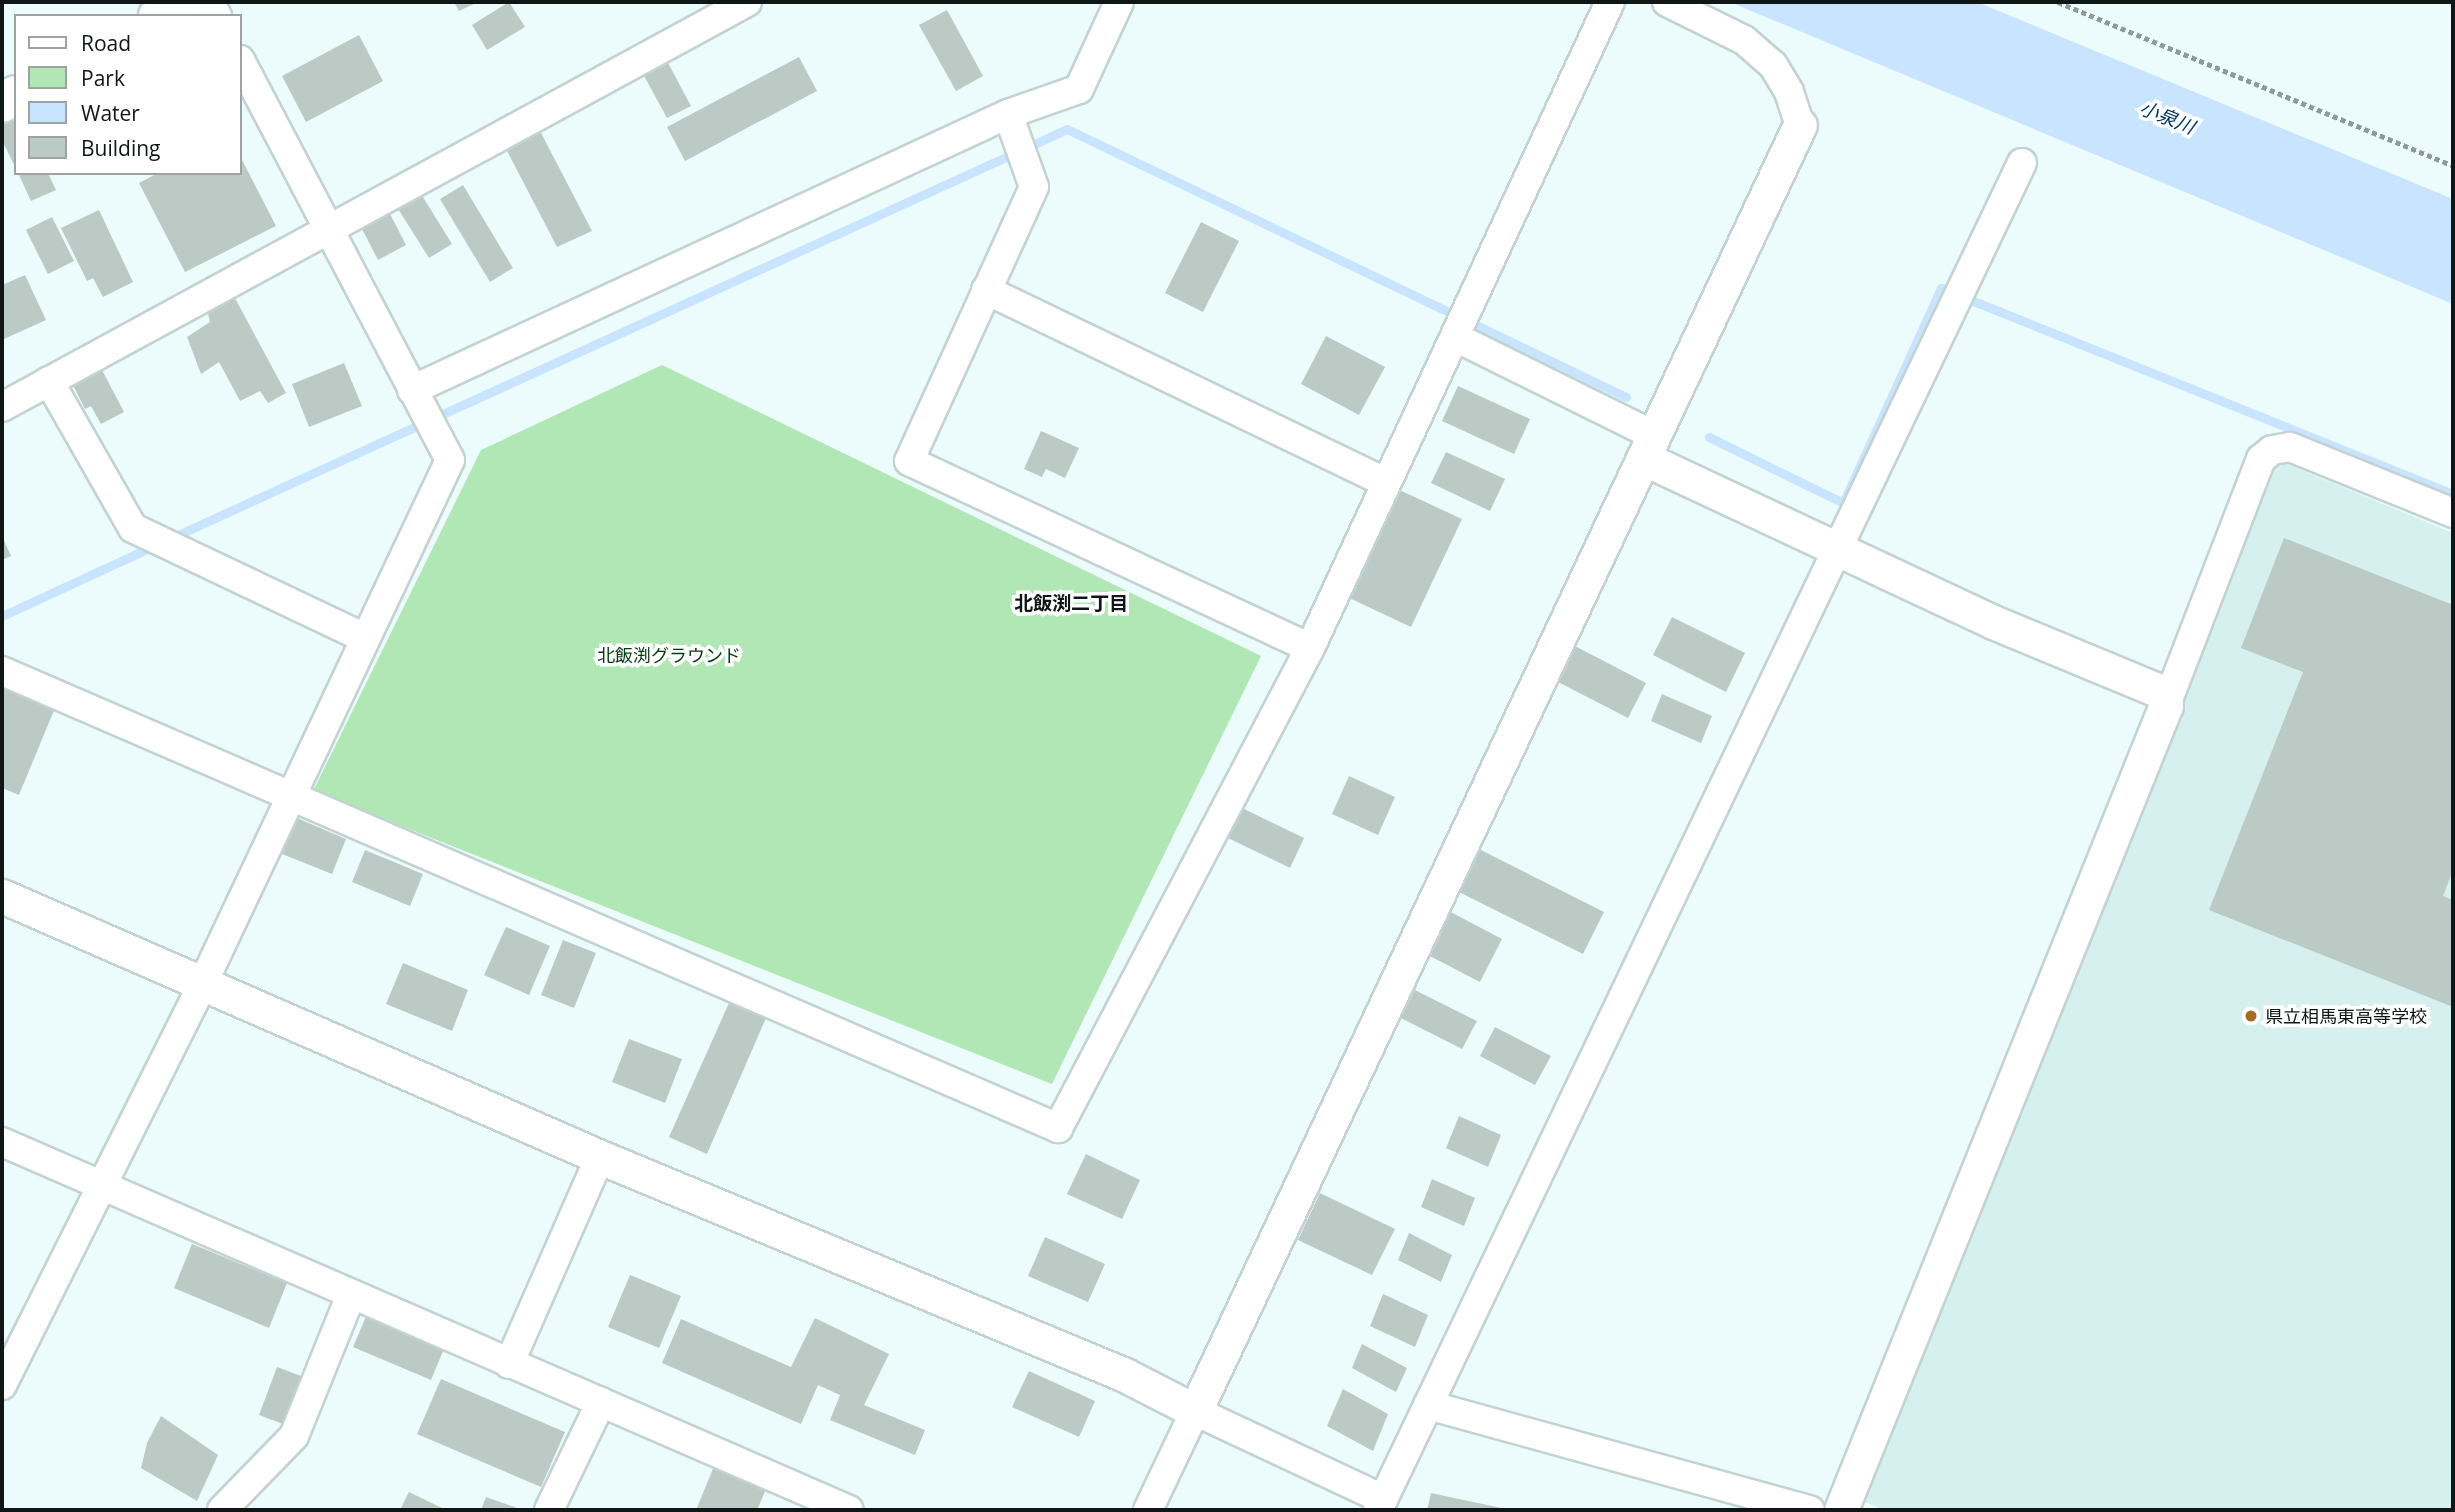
<!DOCTYPE html>
<html>
<head>
<meta charset="utf-8">
<style>
	body { margin:0 }
	#map { position:relative; width:2455px; height:1512px; overflow:hidden; background:#ecfcfc; font-family:"Open Sans","Noto Sans JP",sans-serif }
	div>[style] { position:absolute }
	[style*='--x'] { left:calc(var(--x)*1px); top:calc(var(--y)*1px); width:calc(var(--w)*1px); rotate:calc(var(--a)*1deg) }
	.built>* { inset:0; background:#d6f0f0 }
	.green>* { inset:0; background:#b1e7b4 }
	.water>* { inset:0; background:#c9e4fe }
	.stream>* { height:9px; margin:-4.5px; padding:0 4.5px; transform-origin:4.5px; border-radius:4.5px; background:#c9e4fe }
	.building>* { inset:0; background:#bccac5 }
	.path>* { height:4.5px; margin-top:-2.25px; transform-origin:0; background:repeating-linear-gradient(90deg,#8e9999 0 5px,transparent 0 8.5px) }
	.roads { filter:drop-shadow(2px 0 #c3d2d2) drop-shadow(-2px 0 #c3d2d2) drop-shadow(0 2px #c3d2d2) drop-shadow(0 -2px #c3d2d2) }
	.minor>* { height:28px; margin:-14px; padding:0 14px; transform-origin:14px; border-radius:14px; background:#fff }
	.tertiary>* { height:33px; margin:-16.5px; padding:0 16.5px; transform-origin:16.5px; border-radius:16.5px; background:#fff }
	.primary>* { height:38px; margin:-19px; padding:0 19px; transform-origin:19px; border-radius:19px; background:#fff }
	.dots>* { width:19px; height:19px; translate:-50% -50%; box-sizing:border-box; border:4px solid #fff; border-radius:50% }
	span { translate:-50% -50%; white-space:nowrap; text-align:center; line-height:1.15; -webkit-text-stroke:7px #fff; paint-order:stroke }
	.park-label { font-size:18px; color:#063a11 }
	.poi-label { font-size:18px; color:#101616 }
	.left { translate:0 -50%; text-align:left }
	.water-label { font-size:19px; color:#00345b; font-style:italic }
	.neighbourhood-label { font-size:19px; color:#101616; font-weight:700 }
	.frame { position:absolute; inset:0; border:4px solid #101616; pointer-events:none }
	.legend { position:absolute; left:14px; top:14px; width:228px; height:161px; box-sizing:border-box; background:#fff; border:2px solid #9fa2a2; margin:0; padding:9px 12px; list-style:none; font-size:21px; color:#101616 }
	.legend li { display:flex; align-items:center; gap:14px; height:35px }
	.legend b { width:35px; border:2px solid #9fa2a2 }
</style>
</head>
<body>
<div id="map">
	<div class="built">
		<i style="clip-path:polygon(2272px 458px,2453px 533px,2453px 1510px,1884px 1510px,1855px 1498px)"></i>
	</div>
	<div class="green">
		<i style="clip-path:polygon(662px 365px,1261px 656px,1052px 1084px,313px 791px,481px 450px)"></i>
	</div>
	<div class="water">
		<i style="clip-path:polygon(1730px 2px,1977px 2px,2453px 199px,2453px 304px)"></i>
	</div>
	<div class="stream">
		<i style="--x:1709;--y:437;--w:149;--a:26.2"></i>
		<i style="--x:1843;--y:503;--w:236;--a:-65.5"></i>
		<i style="--x:1941;--y:288;--w:552;--a:21.92"></i>
		<i style="--x:169;--y:539;--w:987;--a:-24.54"></i>
		<i style="--x:1067;--y:129;--w:620;--a:25.61"></i>
		<i style="--x:2;--y:616;--w:170;--a:-24.8"></i>
	</div>
	<div class="building">
		<i style="clip-path:polygon(454px 2px,478px 2px,459px 11px)"></i>
		<i style="clip-path:polygon(509px 2px,525px 27px,487px 50px,472px 25px)"></i>
		<i style="clip-path:polygon(947px 10px,983px 76px,956px 91px,919px 25px)"></i>
		<i style="clip-path:polygon(359px 35px,383px 81px,306px 122px,282px 76px)"></i>
		<i style="clip-path:polygon(799px 57px,817px 91px,685px 161px,667px 127px)"></i>
		<i style="clip-path:polygon(667px 61px,691px 106px,667px 118px,643px 74px)"></i>
		<i style="clip-path:polygon(16px 106px,16px 169px,2px 140px,2px 111px)"></i>
		<i style="clip-path:polygon(539px 129px,592px 231px,557px 247px,504px 145px)"></i>
		<i style="clip-path:polygon(240px 156px,276px 226px,185px 272px,139px 183px,158px 173px,240px 173px)"></i>
		<i style="clip-path:polygon(18px 173px,48px 173px,56px 190px,31px 201px)"></i>
		<i style="clip-path:polygon(463px 185px,513px 268px,490px 282px,440px 199px)"></i>
		<i style="clip-path:polygon(418px 189px,452px 244px,429px 258px,395px 204px)"></i>
		<i style="clip-path:polygon(99px 210px,133px 282px,103px 297px,93px 278px,87px 281px,61px 228px)"></i>
		<i style="clip-path:polygon(388px 210px,406px 245px,378px 260px,360px 225px)"></i>
		<i style="clip-path:polygon(52px 217px,74px 261px,48px 274px,26px 230px)"></i>
		<i style="clip-path:polygon(1201px 222px,1239px 241px,1203px 312px,1165px 293px)"></i>
		<i style="clip-path:polygon(25px 275px,46px 320px,2px 340px,2px 285px)"></i>
		<i style="clip-path:polygon(229px 287px,286px 393px,268px 403px,260px 391px,240px 401px,219px 362px,201px 374px,187px 337px,210px 322px,205px 300px)"></i>
		<i style="clip-path:polygon(1326px 336px,1385px 367px,1359px 415px,1301px 384px)"></i>
		<i style="clip-path:polygon(344px 363px,362px 406px,309px 427px,292px 384px)"></i>
		<i style="clip-path:polygon(101px 368px,124px 412px,101px 424px,91px 406px,85px 409px,72px 383px)"></i>
		<i style="clip-path:polygon(1458px 386px,1530px 419px,1514px 454px,1442px 421px)"></i>
		<i style="clip-path:polygon(1041px 431px,1079px 448px,1065px 478px,1046px 469px,1042px 477px,1024px 469px)"></i>
		<i style="clip-path:polygon(1446px 452px,1505px 479px,1490px 511px,1431px 483px)"></i>
		<i style="clip-path:polygon(1393px 487px,1462px 519px,1411px 627px,1343px 595px)"></i>
		<i style="clip-path:polygon(2px 536px,11px 556px,2px 560px)"></i>
		<i style="clip-path:polygon(2284px 538px,2453px 605px,2453px 870px,2443px 896px,2453px 900px,2453px 1007px,2209px 910px,2303px 672px,2241px 648px)"></i>
		<i style="clip-path:polygon(1672px 617px,1745px 653px,1726px 692px,1653px 655px)"></i>
		<i style="clip-path:polygon(1575px 646px,1646px 683px,1628px 718px,1556px 681px)"></i>
		<i style="clip-path:polygon(2px 688px,55px 708px,19px 795px,2px 788px)"></i>
		<i style="clip-path:polygon(1662px 694px,1712px 716px,1701px 743px,1651px 721px)"></i>
		<i style="clip-path:polygon(1349px 776px,1395px 797px,1378px 835px,1332px 814px)"></i>
		<i style="clip-path:polygon(1240px 807px,1304px 838px,1290px 868px,1226px 837px)"></i>
		<i style="clip-path:polygon(292px 816px,346px 839px,332px 874px,277px 852px)"></i>
		<i style="clip-path:polygon(1477px 848px,1604px 912px,1583px 954px,1455px 890px)"></i>
		<i style="clip-path:polygon(365px 850px,423px 874px,410px 906px,352px 882px)"></i>
		<i style="clip-path:polygon(1445px 909px,1502px 939px,1480px 982px,1422px 952px)"></i>
		<i style="clip-path:polygon(506px 927px,550px 946px,529px 995px,484px 975px)"></i>
		<i style="clip-path:polygon(563px 940px,596px 953px,574px 1008px,541px 995px)"></i>
		<i style="clip-path:polygon(403px 963px,468px 990px,452px 1031px,386px 1004px)"></i>
		<i style="clip-path:polygon(1415px 990px,1477px 1021px,1462px 1049px,1401px 1018px)"></i>
		<i style="clip-path:polygon(729px 1003px,766px 1018px,707px 1154px,669px 1137px)"></i>
		<i style="clip-path:polygon(1495px 1027px,1551px 1056px,1535px 1085px,1480px 1056px)"></i>
		<i style="clip-path:polygon(629px 1039px,682px 1059px,665px 1103px,612px 1082px)"></i>
		<i style="clip-path:polygon(1459px 1116px,1501px 1135px,1488px 1167px,1446px 1148px)"></i>
		<i style="clip-path:polygon(1086px 1154px,1140px 1180px,1122px 1219px,1067px 1194px)"></i>
		<i style="clip-path:polygon(1432px 1179px,1475px 1198px,1464px 1226px,1421px 1207px)"></i>
		<i style="clip-path:polygon(1320px 1193px,1395px 1229px,1372px 1275px,1298px 1240px)"></i>
		<i style="clip-path:polygon(1409px 1233px,1452px 1255px,1441px 1282px,1398px 1260px)"></i>
		<i style="clip-path:polygon(1045px 1237px,1105px 1264px,1088px 1302px,1028px 1276px)"></i>
		<i style="clip-path:polygon(192px 1244px,287px 1283px,269px 1328px,174px 1288px)"></i>
		<i style="clip-path:polygon(630px 1275px,681px 1296px,659px 1348px,608px 1327px)"></i>
		<i style="clip-path:polygon(1383px 1294px,1428px 1315px,1415px 1347px,1370px 1326px)"></i>
		<i style="clip-path:polygon(368px 1312px,446px 1344px,431px 1380px,353px 1347px)"></i>
		<i style="clip-path:polygon(815px 1318px,889px 1354px,864px 1405px,925px 1430px,915px 1455px,830px 1420px,840px 1395px,818px 1385px,801px 1424px,662px 1363px,681px 1319px,791px 1367px)"></i>
		<i style="clip-path:polygon(1362px 1344px,1407px 1368px,1396px 1392px,1352px 1368px)"></i>
		<i style="clip-path:polygon(277px 1367px,301px 1376px,283px 1424px,259px 1415px)"></i>
		<i style="clip-path:polygon(1029px 1371px,1095px 1401px,1079px 1437px,1012px 1407px)"></i>
		<i style="clip-path:polygon(441px 1379px,565px 1432px,541px 1487px,417px 1434px)"></i>
		<i style="clip-path:polygon(1343px 1389px,1388px 1414px,1373px 1451px,1327px 1426px)"></i>
		<i style="clip-path:polygon(161px 1416px,218px 1455px,197px 1501px,141px 1468px,147px 1443px)"></i>
		<i style="clip-path:polygon(715px 1464px,767px 1487px,757px 1510px,696px 1510px)"></i>
		<i style="clip-path:polygon(409px 1492px,446px 1510px,400px 1510px)"></i>
		<i style="clip-path:polygon(1431px 1493px,1506px 1509px,1506px 1510px,1427px 1510px)"></i>
		<i style="clip-path:polygon(486px 1497px,523px 1510px,481px 1510px)"></i>
	</div>
	<div class="path">
		<i style="--x:2058;--y:2;--w:428;--a:22.5"></i>
	</div>
	<div class="roads">
		<div class="minor">
			<i style="--x:209;--y:2;--w:16;--a:60"></i>
			<i style="--x:1667;--y:2;--w:86;--a:26.3"></i>
			<i style="--x:1744;--y:40;--w:38;--a:41"></i>
			<i style="--x:1773;--y:65;--w:31;--a:59"></i>
			<i style="--x:1789;--y:92;--w:35;--a:72"></i>
			<i style="--x:1008;--y:114;--w:77;--a:70.4"></i>
			<i style="--x:1034;--y:187;--w:301;--a:114.5"></i>
			<i style="--x:909;--y:461;--w:442;--a:25"></i>
			<i style="--x:986;--y:290;--w:443;--a:25.7"></i>
			<i style="--x:1457;--y:338;--w:219;--a:26.3"></i>
			<i style="--x:49;--y:381;--w:169;--a:60.3"></i>
			<i style="--x:133;--y:528;--w:257;--a:25.4"></i>
			<i style="--x:412;--y:390;--w:657;--a:-24.85"></i>
			<i style="--x:1008;--y:114;--w:75;--a:-19.4"></i>
			<i style="--x:1079;--y:89;--w:96;--a:-65.3"></i>
			<i style="--x:2;--y:407;--w:848;--a:-28.53"></i>
			<i style="--x:2;--y:671;--w:1151;--a:23.4"></i>
			<i style="--x:1058;--y:1128;--w:542;--a:-62.3"></i>
			<i style="--x:1310;--y:648;--w:712;--a:-65.09"></i>
			<i style="--x:2166;--y:705;--w:264;--a:-68.9"></i>
			<i style="--x:2261;--y:459;--w:14;--a:-39"></i>
			<i style="--x:2272;--y:450;--w:18;--a:-9"></i>
			<i style="--x:2290;--y:447;--w:176;--a:22"></i>
			<i style="--x:2;--y:1142;--w:923;--a:23.48"></i>
			<i style="--x:509;--y:1364;--w:226;--a:-66.3"></i>
			<i style="--x:2;--y:1385;--w:449;--a:-63.4"></i>
			<i style="--x:203;--y:983;--w:578;--a:-64.72"></i>
			<i style="--x:450;--y:460;--w:452;--a:-117.7"></i>
			<i style="--x:1428;--y:1405;--w:396;--a:15.4"></i>
			<i style="--x:222;--y:1510;--w:103;--a:-45.8"></i>
			<i style="--x:294;--y:1436;--w:152;--a:-68"></i>
			<i style="--x:549;--y:1510;--w:120;--a:-64.3"></i>
			<i style="--x:1148;--y:1510;--w:110;--a:-64.6"></i>
			<i style="--x:1195;--y:1411;--w:208;--a:25.1"></i>
			<i style="--x:1378;--y:1510;--w:1493;--a:-64.45"></i>
		</div>
		<div class="tertiary">
			<i style="--x:1643;--y:458;--w:387;--a:25.1"></i>
			<i style="--x:1993;--y:622;--w:183;--a:22.5"></i>
			<i style="--x:2162;--y:692;--w:14;--a:73"></i>
			<i style="--x:2166;--y:705;--w:868;--a:111.99"></i>
			<i style="--x:2;--y:896;--w:652;--a:23.58"></i>
			<i style="--x:600;--y:1157;--w:568;--a:22.55"></i>
			<i style="--x:1125;--y:1375;--w:79;--a:27.2"></i>
			<i style="--x:1195;--y:1411;--w:1421;--a:-64.81"></i>
		</div>
		<div class="primary">
			<i style="--x:158;--y:16;--w:30;--a:-28"></i>
			<i style="--x:2;--y:103;--w:16;--a:-30"></i>
		</div>
	</div>
	<div class="dots">
		<i style="left:2251px;top:1016px;background:#a26e26"></i>
	</div>
	<div class="park-label">
		<span style="left:669px;top:655px">北飯渕グラウンド</span>
	</div>
	<div class="poi-label">
		<span class="left" style="left:2265px;top:1016px">県立相馬東高等学校</span>
	</div>
	<div class="water-label">
		<span style="left:2167px;top:118px;rotate:22deg">小泉川</span>
	</div>
	<div class="neighbourhood-label">
		<span style="left:1071px;top:604px">北飯渕二丁目</span>
	</div>
	<div class="frame"></div>
	<ul class="legend">
	<li><b style="height:9px;background:#fff"></b>Road</li>
	<li><b style="height:19px;background:#b1e7b4"></b>Park</li>
	<li><b style="height:19px;background:#c9e4fe"></b>Water</li>
	<li><b style="height:19px;background:#bccac5"></b>Building</li>
	</ul>
</div>
</body>
</html>
